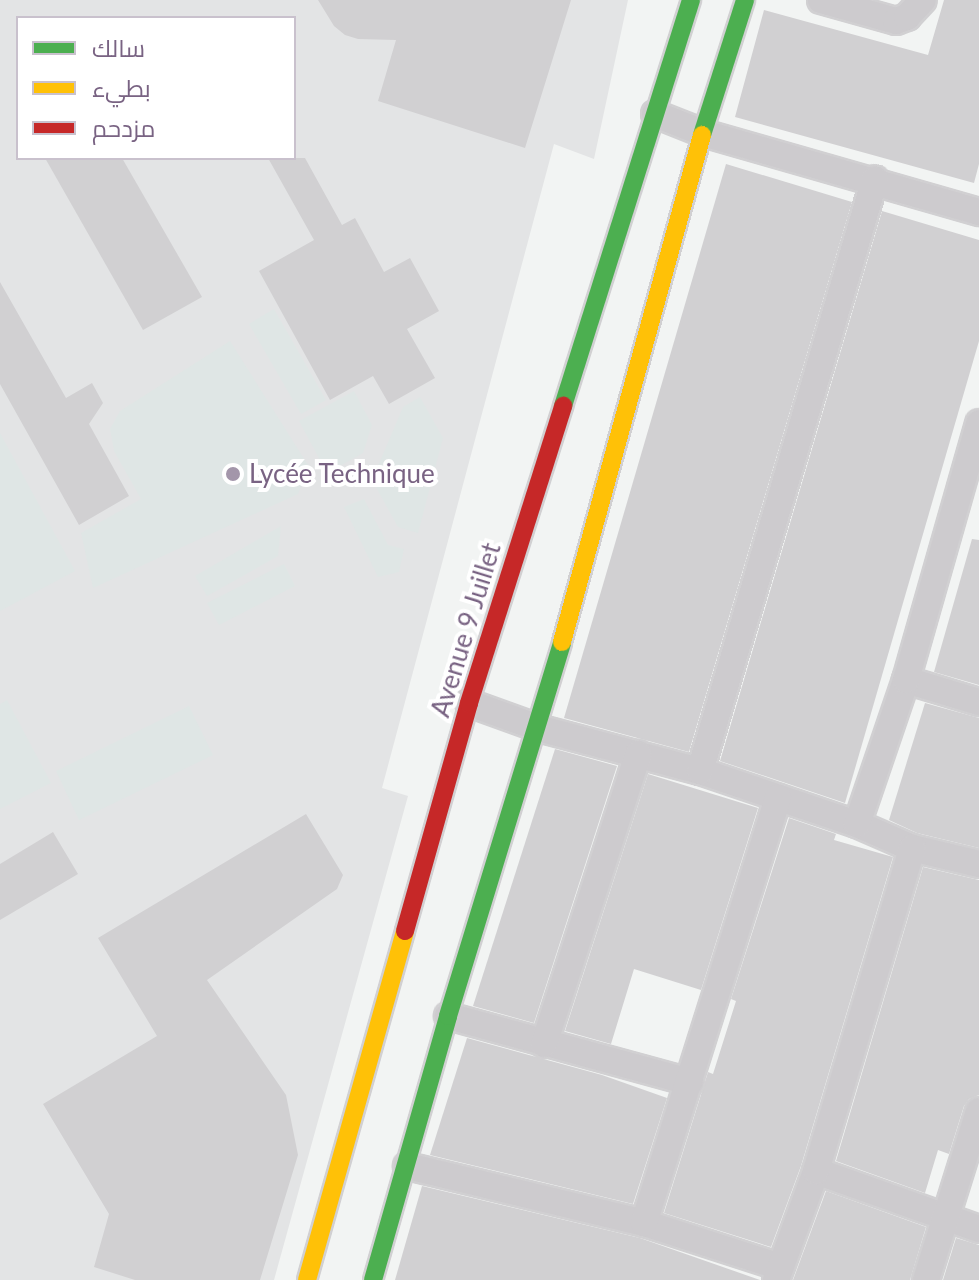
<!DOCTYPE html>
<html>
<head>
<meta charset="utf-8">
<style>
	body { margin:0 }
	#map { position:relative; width:979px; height:1280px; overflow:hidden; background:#f2f4f3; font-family:Lato,Cairo,sans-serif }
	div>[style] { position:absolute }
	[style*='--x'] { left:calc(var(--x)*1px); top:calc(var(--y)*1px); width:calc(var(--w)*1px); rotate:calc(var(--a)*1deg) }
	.built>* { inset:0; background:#e3e4e5 }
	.green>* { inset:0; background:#dfe6e5 }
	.building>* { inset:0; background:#d1d0d2 }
	.roads { filter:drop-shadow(2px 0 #d1d0d2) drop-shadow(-2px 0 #d1d0d2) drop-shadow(0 2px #d1d0d2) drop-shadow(0 -2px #d1d0d2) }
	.street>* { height:26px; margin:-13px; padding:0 13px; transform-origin:13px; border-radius:13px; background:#cdcbce }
	.fast>* { height:18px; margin:-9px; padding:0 9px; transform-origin:9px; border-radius:9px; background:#4caf50 }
	.slow>* { height:18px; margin:-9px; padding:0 9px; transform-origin:9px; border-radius:9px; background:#ffc107 }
	.jam>* { height:18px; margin:-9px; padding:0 9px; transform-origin:9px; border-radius:9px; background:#c62828 }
	.dots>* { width:22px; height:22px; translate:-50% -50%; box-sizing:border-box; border:4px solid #fff; border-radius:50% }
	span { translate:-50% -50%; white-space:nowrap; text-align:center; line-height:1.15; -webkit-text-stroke:8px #fff; paint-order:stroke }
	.poi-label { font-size:26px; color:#796383 }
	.left { translate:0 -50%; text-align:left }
	.street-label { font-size:26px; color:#796383 }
	.legend { position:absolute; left:16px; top:16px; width:280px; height:144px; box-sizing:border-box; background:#fff; border:2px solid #c9c1cd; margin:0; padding:10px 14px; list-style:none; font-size:24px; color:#796383 }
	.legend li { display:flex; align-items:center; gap:16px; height:40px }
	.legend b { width:40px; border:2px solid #c9c1cd }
</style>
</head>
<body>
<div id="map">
	<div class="built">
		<i style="clip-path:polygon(evenodd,0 0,628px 0,594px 159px,554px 144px,382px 788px,408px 796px,274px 1280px,0 1280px,0 0,18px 18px,294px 18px,294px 158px,18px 158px,18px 18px)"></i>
	</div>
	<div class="green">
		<i style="clip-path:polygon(274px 309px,326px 400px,301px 414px,249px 324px)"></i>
		<i style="clip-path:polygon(230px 341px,308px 465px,298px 494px,93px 588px,81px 533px,141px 499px,114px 451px,110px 429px,120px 411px)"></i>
		<i style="clip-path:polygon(354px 391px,372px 425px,363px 453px,327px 473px,299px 421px)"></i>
		<i style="clip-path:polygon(420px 397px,443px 438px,418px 533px,398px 527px,372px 480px,403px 407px)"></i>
		<i style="clip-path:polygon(0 433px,75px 571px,0 611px)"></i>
		<i style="clip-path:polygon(364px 499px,388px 545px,404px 549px,399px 572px,378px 577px,344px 507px)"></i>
		<i style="clip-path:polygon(281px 526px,278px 556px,207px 596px,195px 576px)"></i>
		<i style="clip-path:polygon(284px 564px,295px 586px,219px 625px,207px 603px)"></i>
		<i style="clip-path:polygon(7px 700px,51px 783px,0 809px,0 704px)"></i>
		<i style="clip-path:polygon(189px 706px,213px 755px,79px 820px,56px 771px)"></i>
	</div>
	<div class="building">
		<i style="clip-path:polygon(318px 0,571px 0,525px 148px,378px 101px,396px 40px,358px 39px,345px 35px,334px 26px)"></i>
		<i style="clip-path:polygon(944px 0,979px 0,979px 164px,974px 183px,735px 117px,764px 10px,928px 55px)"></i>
		<i style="clip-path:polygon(45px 158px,122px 158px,202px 297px,143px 330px)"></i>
		<i style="clip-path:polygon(268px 158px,305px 158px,342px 225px,355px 218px,384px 272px,410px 258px,439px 311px,407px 329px,435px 378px,389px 404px,373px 376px,330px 400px,259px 271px,314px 240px)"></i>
		<i style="clip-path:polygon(726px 164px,852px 202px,689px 752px,564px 718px)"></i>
		<i style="clip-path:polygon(882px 211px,979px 240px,979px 341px,845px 803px,720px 761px)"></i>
		<i style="clip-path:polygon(0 282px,66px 398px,92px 383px,103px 403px,89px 424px,129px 496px,79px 525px,0 384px)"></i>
		<i style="clip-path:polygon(972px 539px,979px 540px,979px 685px,934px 672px)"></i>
		<i style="clip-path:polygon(925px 703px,979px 718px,979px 848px,917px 833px,889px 820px)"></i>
		<i style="clip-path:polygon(555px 749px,617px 766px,534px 1023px,473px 1006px)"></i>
		<i style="clip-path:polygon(648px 774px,758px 808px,701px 990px,634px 969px,611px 1044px,565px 1031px)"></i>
		<i style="clip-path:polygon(306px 814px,343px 875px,337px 889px,207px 980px,286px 1095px,298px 1155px,260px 1280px,135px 1280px,94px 1267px,109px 1214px,43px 1104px,157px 1036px,98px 938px)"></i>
		<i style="clip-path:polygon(789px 818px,836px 834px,834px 840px,893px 857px,801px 1166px,771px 1247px,664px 1213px,708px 1072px,713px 1074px,736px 1001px,731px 999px)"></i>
		<i style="clip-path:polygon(53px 832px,78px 874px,0 920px,0 864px)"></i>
		<i style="clip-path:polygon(923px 867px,979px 880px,979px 1095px,969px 1099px,964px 1106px,949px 1154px,938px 1150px,925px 1193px,836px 1161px)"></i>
		<i style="clip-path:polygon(467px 1038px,602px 1075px,667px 1098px,633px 1204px,430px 1155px)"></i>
		<i style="clip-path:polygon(422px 1186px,640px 1238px,760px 1280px,395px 1280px)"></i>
		<i style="clip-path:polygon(826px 1191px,926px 1227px,910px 1280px,793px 1280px)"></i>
		<i style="clip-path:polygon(956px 1238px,979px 1245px,979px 1280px,943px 1280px)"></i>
	</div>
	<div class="roads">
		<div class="street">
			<i style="--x:821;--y:0;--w:78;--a:15.6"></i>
			<i style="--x:896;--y:21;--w:12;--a:-20"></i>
			<i style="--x:907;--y:17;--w:23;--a:-47"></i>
			<i style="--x:655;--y:114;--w:52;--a:21.6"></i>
			<i style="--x:703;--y:133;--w:287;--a:16"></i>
			<i style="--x:906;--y:680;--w:76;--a:16.8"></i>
			<i style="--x:469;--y:703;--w:73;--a:19.9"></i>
			<i style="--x:538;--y:728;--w:168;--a:14.9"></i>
			<i style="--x:700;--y:771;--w:166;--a:18.7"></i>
			<i style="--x:857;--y:824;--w:60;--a:23.6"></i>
			<i style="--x:912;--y:848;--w:69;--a:13.4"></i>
			<i style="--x:700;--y:771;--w:617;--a:-73.53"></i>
			<i style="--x:857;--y:824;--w:152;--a:-71.2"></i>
			<i style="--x:906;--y:680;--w:267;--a:-74.1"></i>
			<i style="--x:448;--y:1016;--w:251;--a:15.3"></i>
			<i style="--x:544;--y:1044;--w:305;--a:-72"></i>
			<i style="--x:407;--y:1166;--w:244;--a:13.5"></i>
			<i style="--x:644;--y:1223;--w:143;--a:17.9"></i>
			<i style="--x:816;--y:1171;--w:173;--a:19.6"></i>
			<i style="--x:644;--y:1223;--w:446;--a:-72.5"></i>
			<i style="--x:776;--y:1280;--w:116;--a:-69.8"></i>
			<i style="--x:816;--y:1171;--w:337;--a:-73.4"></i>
			<i style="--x:926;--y:1280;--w:177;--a:-72.6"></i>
		</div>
		<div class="fast">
			<i style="--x:702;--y:135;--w:142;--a:-72.3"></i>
			<i style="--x:563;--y:406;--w:426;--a:-72.5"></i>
			<i style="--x:373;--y:1280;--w:274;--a:-74.1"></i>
			<i style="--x:448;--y:1016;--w:391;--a:-73"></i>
		</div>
		<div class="slow">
			<i style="--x:562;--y:642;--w:526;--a:-74.56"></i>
			<i style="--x:307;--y:1280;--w:362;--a:-74.3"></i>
		</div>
		<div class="jam">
			<i style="--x:405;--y:931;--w:237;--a:-74.3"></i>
			<i style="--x:469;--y:703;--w:312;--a:-72.4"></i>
		</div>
	</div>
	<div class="dots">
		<i style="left:233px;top:474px;background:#a396aa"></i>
	</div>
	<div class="poi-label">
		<span class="left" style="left:249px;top:474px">Lycée Technique</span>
	</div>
	<div class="street-label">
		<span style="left:466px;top:630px;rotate:-73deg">Avenue 9 Juillet</span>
	</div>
	<ul class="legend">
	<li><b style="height:10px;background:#4caf50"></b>سالك</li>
	<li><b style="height:10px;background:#ffc107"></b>بطيء</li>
	<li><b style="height:10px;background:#c62828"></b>مزدحم</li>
	</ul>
</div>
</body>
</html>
